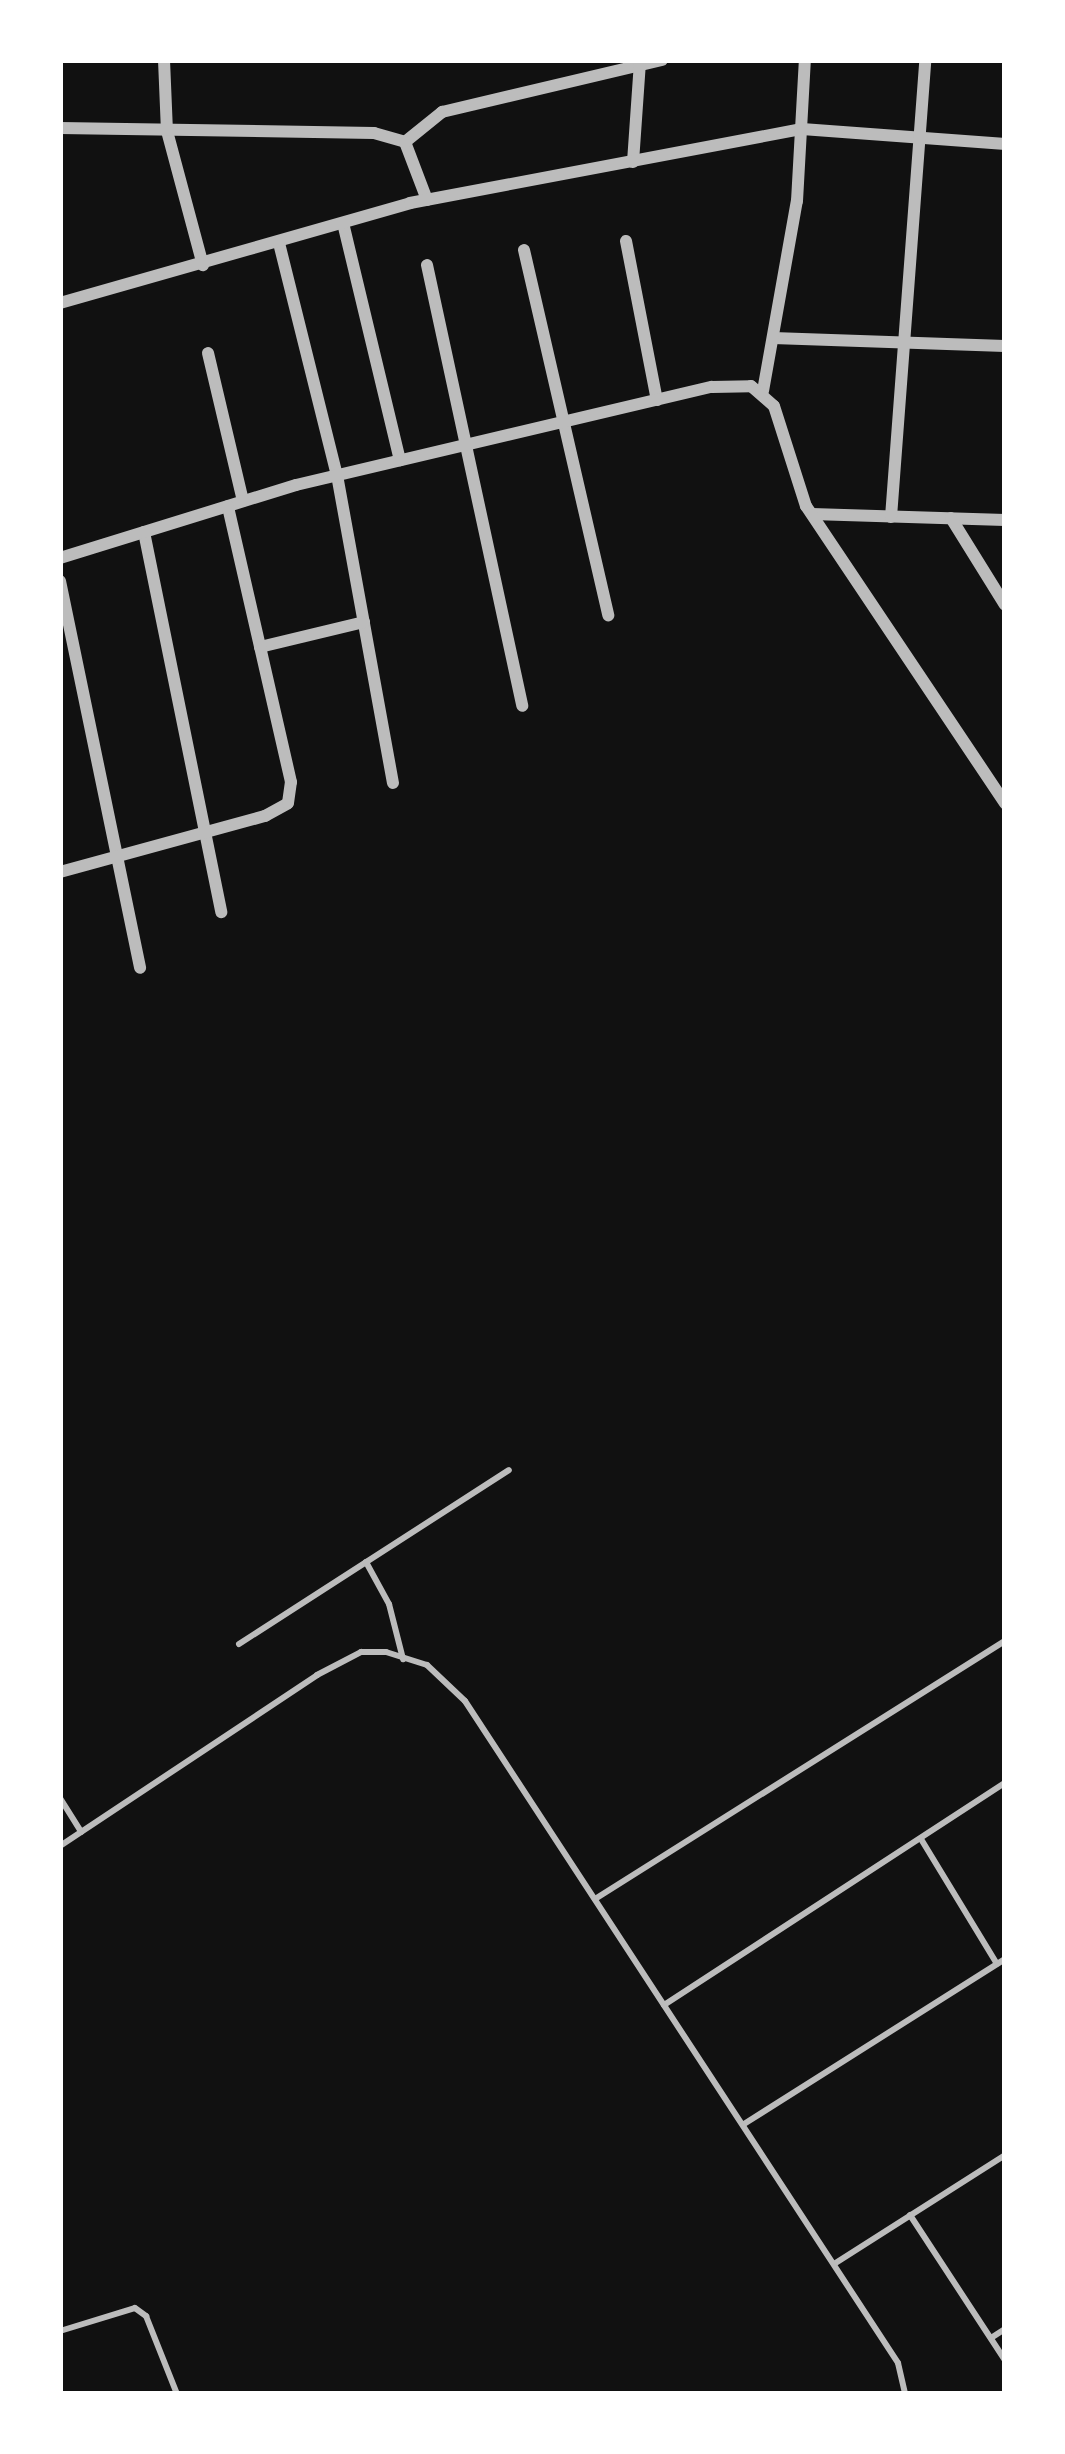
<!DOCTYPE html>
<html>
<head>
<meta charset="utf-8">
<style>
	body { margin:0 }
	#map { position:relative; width:1065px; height:2454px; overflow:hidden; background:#111; font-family:Roboto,sans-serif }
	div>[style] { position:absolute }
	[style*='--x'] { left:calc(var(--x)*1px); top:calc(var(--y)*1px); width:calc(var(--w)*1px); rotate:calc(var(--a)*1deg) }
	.service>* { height:6px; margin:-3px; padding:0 3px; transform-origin:3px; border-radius:3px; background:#bcbcbc }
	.minor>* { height:12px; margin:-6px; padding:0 6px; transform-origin:6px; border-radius:6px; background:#bcbcbc }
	span { translate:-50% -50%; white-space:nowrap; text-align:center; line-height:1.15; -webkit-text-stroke:9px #fff; paint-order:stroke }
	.frame { position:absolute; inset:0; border:63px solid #fff; pointer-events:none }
</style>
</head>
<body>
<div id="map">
	<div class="service">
		<i style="--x:366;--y:1562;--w:48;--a:61.3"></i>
		<i style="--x:389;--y:1604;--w:57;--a:75.7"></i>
		<i style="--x:239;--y:1644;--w:321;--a:-32.8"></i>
		<i style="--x:60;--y:1798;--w:40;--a:58"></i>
		<i style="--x:921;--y:1839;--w:146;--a:58.7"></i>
		<i style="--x:60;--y:1846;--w:309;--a:-33.6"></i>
		<i style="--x:317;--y:1675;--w:50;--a:-27.6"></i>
		<i style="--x:361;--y:1652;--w:25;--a:0"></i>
		<i style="--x:386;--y:1652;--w:43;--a:17.6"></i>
		<i style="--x:427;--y:1665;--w:52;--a:43.5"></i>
		<i style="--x:465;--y:1701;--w:791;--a:56.81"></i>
		<i style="--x:898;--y:2363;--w:32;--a:77"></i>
		<i style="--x:595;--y:1899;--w:484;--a:-32.2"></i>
		<i style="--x:664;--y:2005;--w:407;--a:-33.1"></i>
		<i style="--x:1005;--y:2084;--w:7;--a:90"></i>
		<i style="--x:744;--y:2124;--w:309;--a:-32.3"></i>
		<i style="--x:910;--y:2215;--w:173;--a:56.8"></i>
		<i style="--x:834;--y:2264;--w:203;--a:-32.5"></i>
		<i style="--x:60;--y:2331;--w:78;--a:-17"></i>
		<i style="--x:135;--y:2308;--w:14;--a:36"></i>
		<i style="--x:146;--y:2316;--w:84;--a:68.3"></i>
		<i style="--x:991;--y:2338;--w:17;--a:-33"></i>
	</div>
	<div class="minor">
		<i style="--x:164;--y:60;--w:71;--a:87.6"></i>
		<i style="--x:167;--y:131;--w:139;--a:75"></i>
		<i style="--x:60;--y:128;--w:314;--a:0.9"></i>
		<i style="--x:374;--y:133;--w:32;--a:16"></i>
		<i style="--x:405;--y:142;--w:62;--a:69.2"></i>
		<i style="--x:405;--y:142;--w:48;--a:-39"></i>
		<i style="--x:442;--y:112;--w:226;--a:-13.3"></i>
		<i style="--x:633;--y:162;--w:101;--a:-86"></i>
		<i style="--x:343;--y:223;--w:244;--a:76.5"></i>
		<i style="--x:626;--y:241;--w:162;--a:79"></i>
		<i style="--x:279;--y:243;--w:239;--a:76"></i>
		<i style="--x:337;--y:475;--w:313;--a:79.7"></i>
		<i style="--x:524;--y:250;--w:375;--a:77"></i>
		<i style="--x:427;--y:265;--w:451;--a:77.8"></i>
		<i style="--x:60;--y:303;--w:364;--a:-15.9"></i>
		<i style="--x:410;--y:203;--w:399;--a:-10.7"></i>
		<i style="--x:802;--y:129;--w:204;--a:4.2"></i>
		<i style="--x:773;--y:338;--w:232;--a:2"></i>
		<i style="--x:208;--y:353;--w:152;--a:76.7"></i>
		<i style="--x:763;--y:391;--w:193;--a:-79.9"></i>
		<i style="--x:797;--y:201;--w:141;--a:-86.8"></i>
		<i style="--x:812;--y:514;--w:193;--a:1.8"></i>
		<i style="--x:891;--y:517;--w:458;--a:-85.7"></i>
		<i style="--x:951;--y:518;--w:102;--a:58.2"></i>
		<i style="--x:144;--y:532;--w:388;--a:78.5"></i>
		<i style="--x:60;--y:558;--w:247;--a:-17.2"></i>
		<i style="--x:296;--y:485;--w:427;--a:-13.3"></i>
		<i style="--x:712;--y:387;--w:39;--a:-1"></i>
		<i style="--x:751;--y:386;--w:30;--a:41"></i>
		<i style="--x:774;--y:406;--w:105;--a:72.3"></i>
		<i style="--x:806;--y:506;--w:358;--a:56.2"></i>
		<i style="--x:60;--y:581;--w:395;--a:78.3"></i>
		<i style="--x:260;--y:647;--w:107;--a:-13.5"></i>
		<i style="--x:60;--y:872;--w:213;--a:-15.3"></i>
		<i style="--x:265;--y:816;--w:26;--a:-29"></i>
		<i style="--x:288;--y:803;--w:21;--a:-82"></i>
		<i style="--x:291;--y:782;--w:283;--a:-102.9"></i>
	</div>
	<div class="frame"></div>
</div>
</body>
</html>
